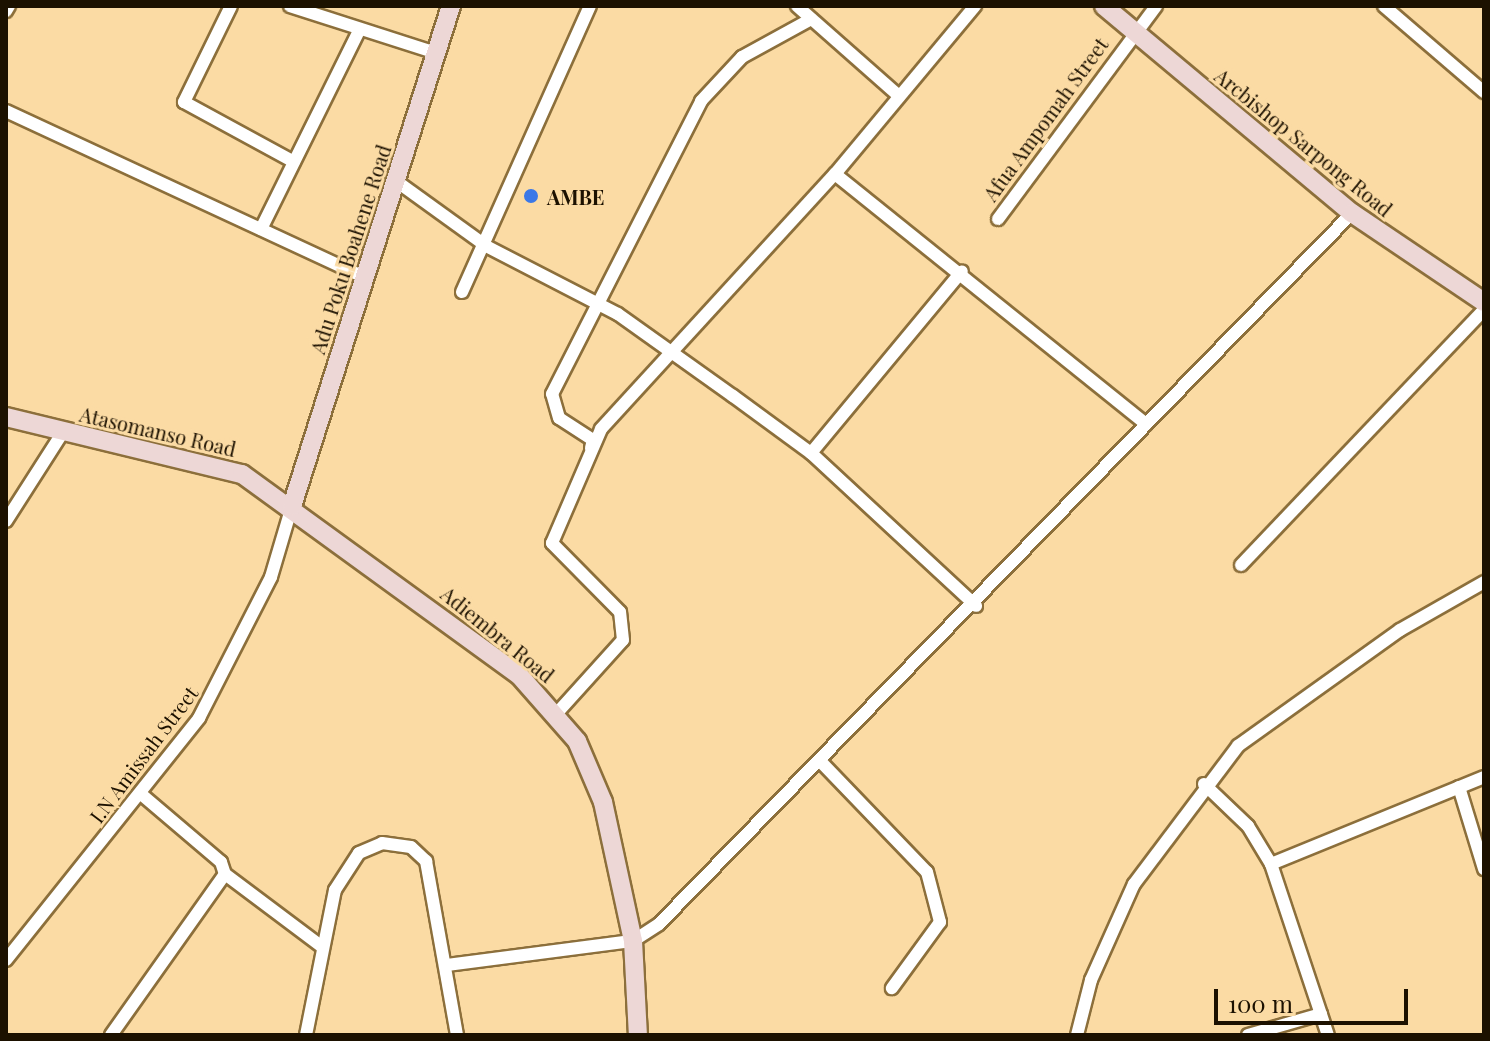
<!DOCTYPE html>
<html>
<head>
<meta charset="utf-8">
<style>
	body { margin:0 }
	#map { position:relative; width:1490px; height:1041px; overflow:hidden; background:#fbdba4; font-family:"Playfair Display",serif }
	div>[style] { position:absolute }
	[style*='--x'] { left:calc(var(--x)*1px); top:calc(var(--y)*1px); width:calc(var(--w)*1px); rotate:calc(var(--a)*1deg) }
	.roads { filter:drop-shadow(2px 0 #8c6f3b) drop-shadow(-2px 0 #8c6f3b) drop-shadow(0 2px #8c6f3b) drop-shadow(0 -2px #8c6f3b) }
	.street>* { height:12px; margin:-6px; padding:0 6px; transform-origin:6px; border-radius:6px; background:#fff }
	.secondary>* { height:18px; margin:-9px; padding:0 9px; transform-origin:9px; border-radius:9px; background:#edd7d6 }
	.dots>* { width:22px; height:22px; translate:-50% -50%; box-sizing:border-box; border:4px solid #fbdba4; border-radius:50% }
	span { translate:-50% -50%; white-space:nowrap; text-align:center; line-height:1.15; -webkit-text-stroke:6px #fbdba4; paint-order:stroke }
	.street-label { font-size:20px; color:#1c1100 }
	.poi-label { font-size:20px; color:#1c1100; font-weight:700 }
	.left { translate:0 -50%; text-align:left }
	.frame { position:absolute; inset:0; border:8px solid #1c1100; pointer-events:none }
	.scale { position:absolute; left:1214px; top:989px; width:194px; height:36px; box-sizing:border-box; border:4px solid #1c1100; border-top:0; padding-left:10px; font-size:24px; line-height:28px; white-space:nowrap; color:#1c1100; -webkit-text-stroke:6px #fbdba4; paint-order:stroke }
</style>
</head>
<body>
<div id="map">
	<div class="roads">
		<div class="street">
			<i style="--x:231;--y:6;--w:107;--a:116.1"></i>
			<i style="--x:184;--y:102;--w:125;--a:28.6"></i>
			<i style="--x:290;--y:6;--w:153;--a:17.8"></i>
			<i style="--x:797;--y:6;--w:136;--a:41.4"></i>
			<i style="--x:1384;--y:6;--w:132;--a:40.7"></i>
			<i style="--x:6;--y:11;--w:6;--a:-59"></i>
			<i style="--x:6;--y:111;--w:395;--a:24.9"></i>
			<i style="--x:835;--y:174;--w:399;--a:38.8"></i>
			<i style="--x:396;--y:181;--w:111;--a:35.8"></i>
			<i style="--x:486;--y:246;--w:148;--a:27.3"></i>
			<i style="--x:618;--y:314;--w:141;--a:35.5"></i>
			<i style="--x:733;--y:396;--w:97;--a:36.2"></i>
			<i style="--x:811;--y:453;--w:225;--a:42.8"></i>
			<i style="--x:998;--y:219;--w:265;--a:-53.4"></i>
			<i style="--x:261;--y:229;--w:223;--a:-63.7"></i>
			<i style="--x:462;--y:292;--w:313;--a:-65.9"></i>
			<i style="--x:591;--y:448;--w:8;--a:-76"></i>
			<i style="--x:593;--y:440;--w:40;--a:-147.1"></i>
			<i style="--x:559;--y:418;--w:25;--a:-106"></i>
			<i style="--x:552;--y:394;--w:329;--a:-63"></i>
			<i style="--x:701;--y:101;--w:60;--a:-47"></i>
			<i style="--x:742;--y:57;--w:79;--a:-28.8"></i>
			<i style="--x:811;--y:453;--w:236;--a:-50.3"></i>
			<i style="--x:6;--y:521;--w:106;--a:-57.4"></i>
			<i style="--x:1241;--y:565;--w:352;--a:-46.4"></i>
			<i style="--x:557;--y:713;--w:98;--a:-47.9"></i>
			<i style="--x:623;--y:640;--w:28;--a:-96"></i>
			<i style="--x:620;--y:612;--w:97;--a:-134.6"></i>
			<i style="--x:552;--y:543;--w:124;--a:-66.7"></i>
			<i style="--x:601;--y:429;--w:346;--a:-47.5"></i>
			<i style="--x:835;--y:174;--w:219;--a:-50.2"></i>
			<i style="--x:822;--y:763;--w:151;--a:46.1"></i>
			<i style="--x:927;--y:872;--w:52;--a:75.4"></i>
			<i style="--x:940;--y:922;--w:82;--a:126"></i>
			<i style="--x:1204;--y:784;--w:61;--a:43.7"></i>
			<i style="--x:1248;--y:826;--w:44;--a:58.8"></i>
			<i style="--x:1271;--y:864;--w:180;--a:71.6"></i>
			<i style="--x:1459;--y:787;--w:86;--a:73"></i>
			<i style="--x:141;--y:794;--w:105;--a:40.4"></i>
			<i style="--x:221;--y:862;--w:13;--a:72"></i>
			<i style="--x:225;--y:874;--w:120;--a:36.9"></i>
			<i style="--x:1271;--y:864;--w:230;--a:-22.2"></i>
			<i style="--x:6;--y:960;--w:310;--a:-51.4"></i>
			<i style="--x:199;--y:718;--w:158;--a:-62.9"></i>
			<i style="--x:271;--y:577;--w:74;--a:-73.5"></i>
			<i style="--x:447;--y:965;--w:188;--a:-7.4"></i>
			<i style="--x:633;--y:941;--w:31;--a:-33"></i>
			<i style="--x:659;--y:924;--w:993;--a:-45.73"></i>
			<i style="--x:111;--y:1035;--w:197;--a:-54.7"></i>
			<i style="--x:306;--y:1035;--w:148;--a:-78.7"></i>
			<i style="--x:335;--y:890;--w:44;--a:-57"></i>
			<i style="--x:359;--y:853;--w:25;--a:-23"></i>
			<i style="--x:382;--y:843;--w:29;--a:8"></i>
			<i style="--x:411;--y:847;--w:21;--a:43"></i>
			<i style="--x:426;--y:861;--w:177;--a:79.9"></i>
			<i style="--x:1077;--y:1035;--w:57;--a:-75.7"></i>
			<i style="--x:1091;--y:980;--w:105;--a:-65.9"></i>
			<i style="--x:1134;--y:884;--w:173;--a:-53"></i>
			<i style="--x:1238;--y:746;--w:199;--a:-35.6"></i>
			<i style="--x:1400;--y:630;--w:97;--a:-29.7"></i>
			<i style="--x:1248;--y:1035;--w:76;--a:-16"></i>
		</div>
		<div class="secondary">
			<i style="--x:1104;--y:6;--w:323;--a:39.9"></i>
			<i style="--x:1352;--y:213;--w:159;--a:34"></i>
			<i style="--x:6;--y:417;--w:243;--a:13.6"></i>
			<i style="--x:242;--y:474;--w:342;--a:36"></i>
			<i style="--x:519;--y:675;--w:88;--a:48.7"></i>
			<i style="--x:577;--y:741;--w:66;--a:66.9"></i>
			<i style="--x:603;--y:802;--w:142;--a:77.8"></i>
			<i style="--x:633;--y:941;--w:94;--a:87"></i>
			<i style="--x:292;--y:506;--w:525;--a:-72.36"></i>
		</div>
	</div>
	<div class="dots">
		<i style="left:531px;top:196px;background:#3b78e7"></i>
	</div>
	<div class="street-label">
		<span style="left:1045px;top:119px;rotate:-54deg">Afua Ampomah Street</span>
		<span style="left:1304px;top:142px;rotate:39deg">Arcbishop Sarpong Road</span>
		<span style="left:350px;top:249px;rotate:-72deg">Adu Poku Boahene Road</span>
		<span style="left:158px;top:431px;rotate:13deg">Atasomanso Road</span>
		<span style="left:498px;top:634px;rotate:39deg">Adiembra Road</span>
		<span style="left:143px;top:754px;rotate:-53deg">I.N Amissah Street</span>
	</div>
	<div class="poi-label">
		<span class="left" style="left:547px;top:196px">AMBE</span>
	</div>
	<div class="frame"></div>
	<div class="scale">100 m</div>
</div>
</body>
</html>
